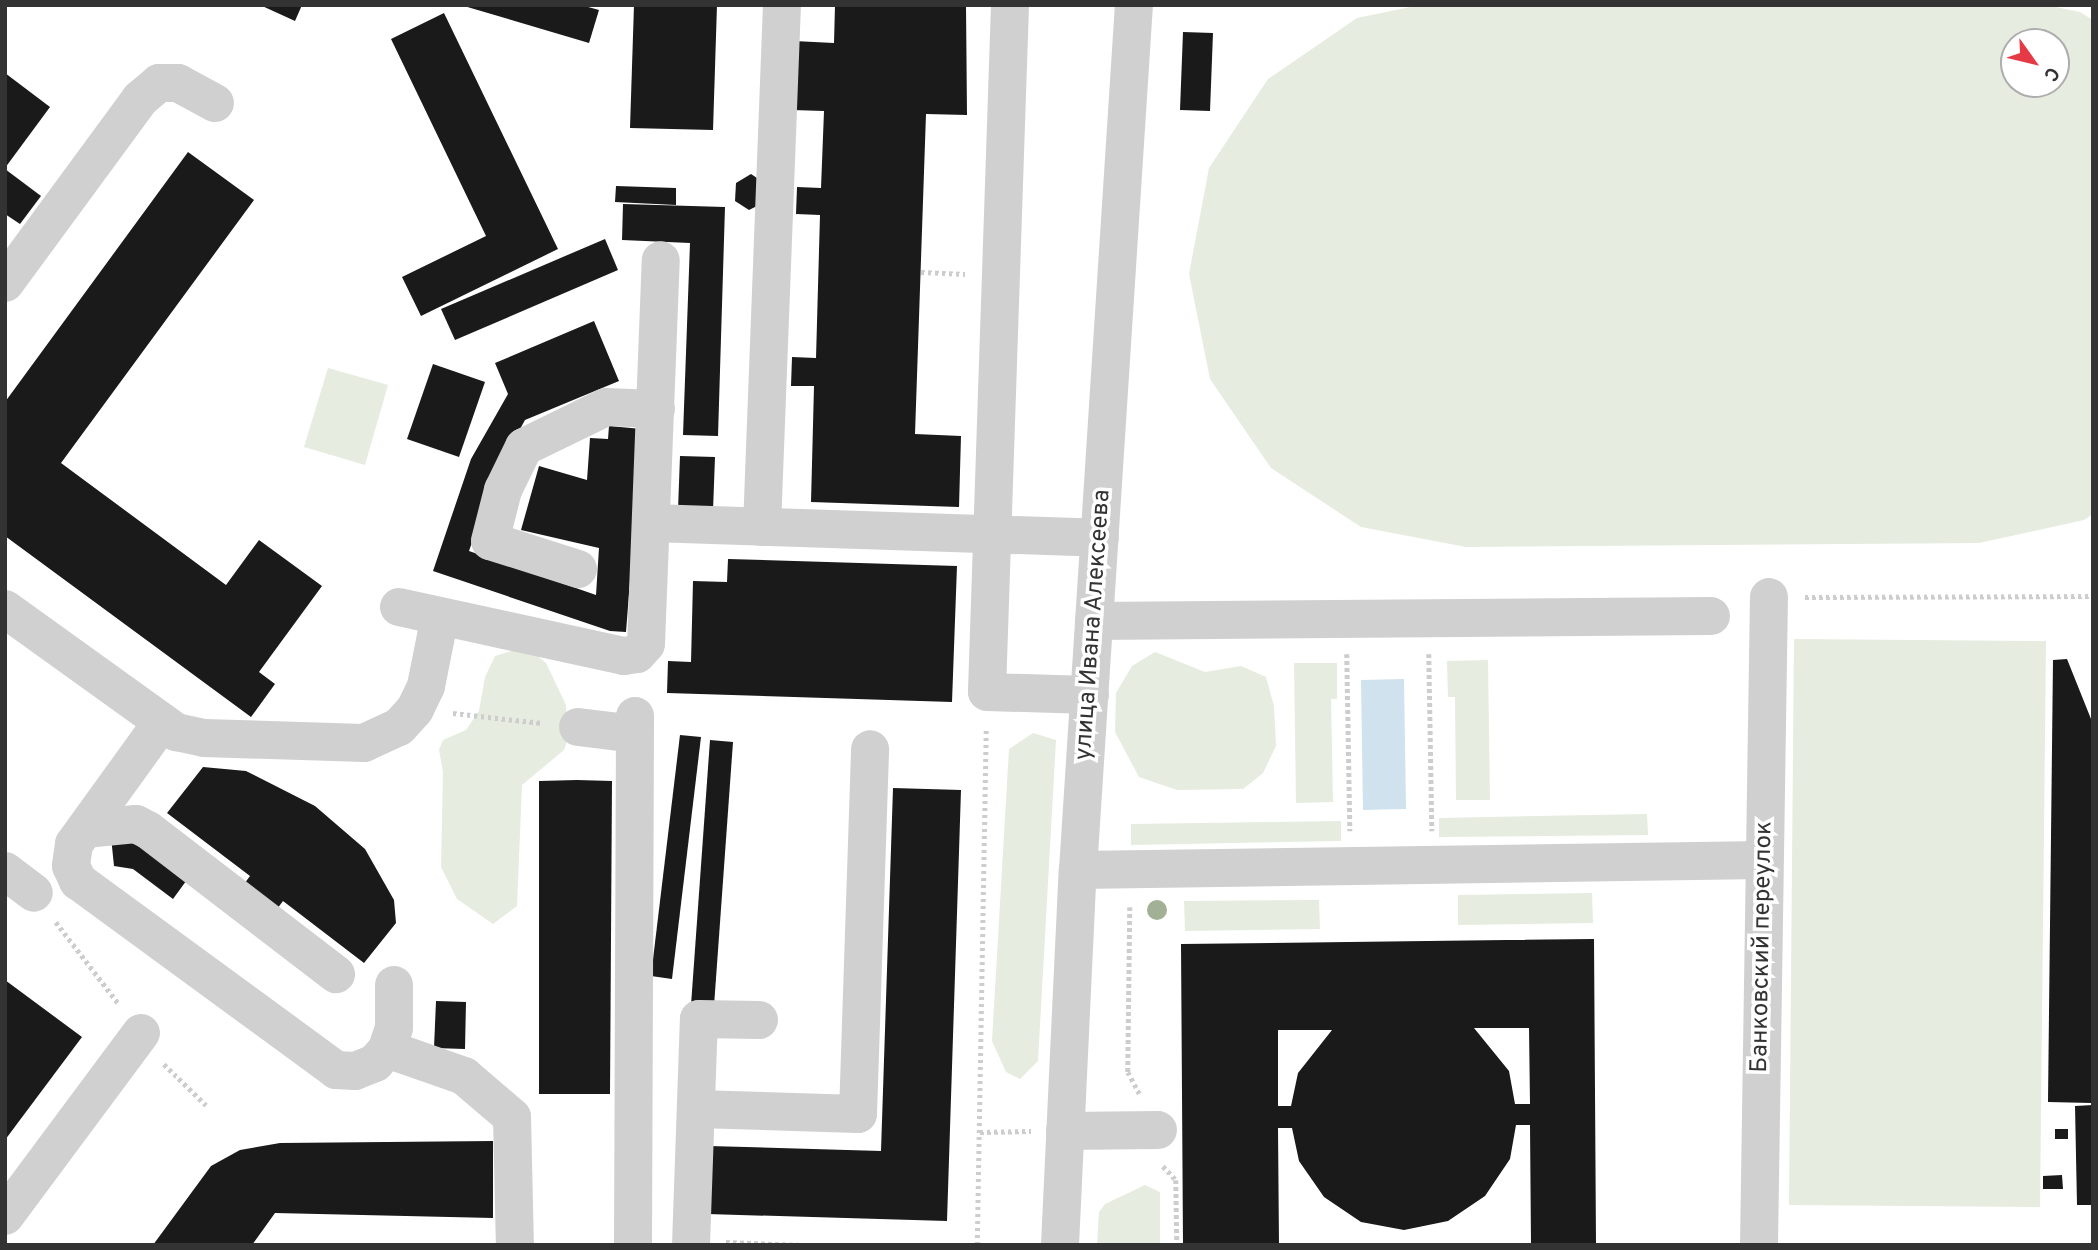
<!DOCTYPE html>
<html>
<head>
<meta charset="utf-8">
<style>
	body { margin:0 }
	#map { position:relative; width:2098px; height:1250px; overflow:hidden; background:#fff; font-family:Overpass,sans-serif }
	div>[style] { position:absolute }
	[style*='--x'] { left:calc(var(--x)*1px); top:calc(var(--y)*1px); width:calc(var(--w)*1px); rotate:calc(var(--a)*1deg) }
	.green>* { inset:0; background:#e6ecdf }
	.water>* { inset:0; background:#cfe2ee }
	.building>* { inset:0; background:#1a1a1a }
	.path>* { height:4.5px; margin-top:-2.25px; transform-origin:0; background:repeating-linear-gradient(90deg,#cdcdcd 0 3.5px,transparent 0 7px) }
	.minor>* { height:38px; margin:-19px; padding:0 19px; transform-origin:19px; border-radius:19px; background:#d0d0d0 }
	.trees>* { width:20px; height:20px; margin:-10px; border-radius:50%; background:#a2b095 }
	span { translate:-50% -50%; white-space:nowrap; text-align:center; line-height:1.15; -webkit-text-stroke:7px #fff; paint-order:stroke }
	.street-label { font-size:24px; color:#333 }
	.frame { position:absolute; inset:0; border:7px solid #333; pointer-events:none }
	.north { position:absolute; left:2000px; top:28px; width:70px; height:70px; box-sizing:border-box; background:#fff; border:2px solid #adadad; border-radius:50%; rotate:124deg; font-size:19px; font-weight:700; line-height:28px; text-align:center; color:#333 }
	.north::after { content:''; display:block; margin:auto; width:24px; height:32px; background:#e63946; clip-path:polygon(50% 0,100% 100%,50% 72%,0 100%) }
</style>
</head>
<body>
<div id="map">
	<div class="green">
		<i style="clip-path:polygon(evenodd,1420px 5px,2046px 5px,2080px 12px,2093px 20px,2093px 514px,2084px 520px,1979px 543px,1466px 547px,1361px 527px,1271px 468px,1210px 379px,1189px 274px,1209px 168px,1268px 79px,1357px 18px,1420px 5px,2056px 42px,2056px 84px,2014px 84px,2014px 42px,2056px 42px)"></i>
		<i style="clip-path:polygon(328px 368px,388px 385px,365px 465px,304px 447px)"></i>
		<i style="clip-path:polygon(1794px 639px,2046px 641px,2040px 1207px,1789px 1205px)"></i>
		<i style="clip-path:polygon(518px 649px,529px 649px,546px 663px,566px 705px,568px 739px,564px 750px,522px 785px,517px 906px,493px 924px,457px 899px,441px 867px,443px 772px,439px 750px,443px 740px,466px 730px,479px 711px,485px 677px,495px 656px)"></i>
		<i style="clip-path:polygon(1155px 652px,1205px 672px,1241px 666px,1266px 677px,1274px 706px,1276px 746px,1263px 773px,1243px 789px,1177px 790px,1139px 777px,1115px 732px,1116px 693px,1132px 666px)"></i>
		<i style="clip-path:polygon(1488px 660px,1490px 800px,1456px 800px,1455px 697px,1448px 697px,1447px 661px)"></i>
		<i style="clip-path:polygon(1294px 663px,1337px 663px,1337px 699px,1331px 699px,1333px 802px,1296px 803px)"></i>
		<i style="clip-path:polygon(1033px 733px,1056px 740px,1038px 1061px,1020px 1079px,1006px 1072px,992px 1041px,1009px 749px)"></i>
		<i style="clip-path:polygon(1647px 814px,1648px 835px,1439px 837px,1439px 818px)"></i>
		<i style="clip-path:polygon(1341px 821px,1341px 841px,1131px 845px,1131px 824px)"></i>
		<i style="clip-path:polygon(1592px 893px,1593px 923px,1458px 925px,1458px 895px)"></i>
		<i style="clip-path:polygon(1319px 900px,1320px 929px,1185px 931px,1184px 901px)"></i>
		<i style="clip-path:polygon(1145px 1185px,1160px 1192px,1160px 1245px,1097px 1245px,1099px 1212px,1105px 1204px)"></i>
	</div>
	<div class="water">
		<i style="clip-path:polygon(1404px 679px,1406px 809px,1363px 810px,1361px 680px)"></i>
	</div>
	<div class="building">
		<i style="clip-path:polygon(260px 5px,302px 5px,295px 21px)"></i>
		<i style="clip-path:polygon(581px 5px,599px 10px,589px 43px,464px 6px)"></i>
		<i style="clip-path:polygon(634px 5px,717px 5px,713px 130px,630px 128px)"></i>
		<i style="clip-path:polygon(835px 5px,966px 5px,967px 115px,926px 114px,915px 434px,961px 436px,959px 507px,811px 502px,814px 386px,791px 386px,792px 357px,816px 358px,820px 215px,796px 214px,797px 187px,821px 188px,824px 111px,792px 110px,794px 41px,834px 43px)"></i>
		<i style="clip-path:polygon(444px 13px,558px 249px,421px 316px,402px 277px,486px 236px,391px 39px)"></i>
		<i style="clip-path:polygon(1183px 32px,1213px 33px,1210px 111px,1180px 110px)"></i>
		<i style="clip-path:polygon(5px 73px,50px 107px,5px 168px)"></i>
		<i style="clip-path:polygon(188px 152px,254px 200px,61px 463px,226px 585px,259px 540px,322px 586px,259px 672px,275px 684px,251px 717px,5px 536px,5px 402px)"></i>
		<i style="clip-path:polygon(5px 169px,41px 196px,20px 224px,5px 214px)"></i>
		<i style="clip-path:polygon(751px 174px,766px 184px,765px 202px,749px 210px,735px 201px,736px 183px)"></i>
		<i style="clip-path:polygon(616px 186px,676px 188px,676px 205px,615px 202px)"></i>
		<i style="clip-path:polygon(623px 204px,725px 207px,718px 436px,683px 435px,690px 243px,622px 240px)"></i>
		<i style="clip-path:polygon(605px 239px,618px 270px,455px 340px,441px 309px)"></i>
		<i style="clip-path:polygon(594px 321px,619px 381px,525px 420px,496px 473px,469px 551px,596px 595px,599px 548px,521px 530px,539px 466px,587px 480px,590px 438px,608px 439px,609px 426px,642px 429px,626px 632px,610px 631px,433px 571px,471px 459px,508px 394px,495px 363px)"></i>
		<i style="clip-path:polygon(433px 364px,485px 382px,459px 457px,407px 439px)"></i>
		<i style="clip-path:polygon(680px 456px,715px 457px,713px 511px,678px 510px)"></i>
		<i style="clip-path:polygon(728px 559px,957px 566px,952px 702px,667px 693px,668px 661px,691px 662px,693px 581px,727px 582px)"></i>
		<i style="clip-path:polygon(2067px 659px,2093px 724px,2091px 1103px,2048px 1102px,2053px 660px)"></i>
		<i style="clip-path:polygon(680px 735px,701px 737px,672px 979px,651px 976px)"></i>
		<i style="clip-path:polygon(710px 740px,733px 742px,714px 1006px,691px 1005px)"></i>
		<i style="clip-path:polygon(203px 767px,246px 771px,315px 806px,365px 849px,394px 900px,396px 923px,364px 963px,283px 901px,274px 913px,241px 888px,250px 876px,167px 813px)"></i>
		<i style="clip-path:polygon(577px 780px,612px 781px,610px 1094px,539px 1094px,539px 781px)"></i>
		<i style="clip-path:polygon(893px 788px,961px 790px,947px 1221px,707px 1214px,709px 1146px,881px 1151px)"></i>
		<i style="clip-path:polygon(126px 836px,189px 877px,173px 899px,133px 869px,114px 866px,111px 837px)"></i>
		<i style="clip-path:polygon(evenodd,1594px 939px,1596px 1245px,1531px 1245px,1530px 1125px,1516px 1125px,1510px 1159px,1485px 1196px,1448px 1221px,1404px 1230px,1361px 1222px,1324px 1197px,1299px 1161px,1292px 1128px,1278px 1128px,1279px 1245px,1183px 1245px,1181px 944px,1594px 939px,1474px 1028px,1529px 1028px,1530px 1104px,1515px 1104px,1509px 1071px,1474px 1028px,1594px 939px,1278px 1030px,1332px 1030px,1298px 1073px,1291px 1106px,1278px 1106px,1278px 1030px)"></i>
		<i style="clip-path:polygon(5px 980px,82px 1037px,5px 1140px)"></i>
		<i style="clip-path:polygon(436px 1001px,466px 1002px,465px 1049px,434px 1048px)"></i>
		<i style="clip-path:polygon(2093px 1105px,2093px 1205px,2077px 1205px,2075px 1106px)"></i>
		<i style="clip-path:polygon(2055px 1129px,2068px 1129px,2068px 1139px,2055px 1139px)"></i>
		<i style="clip-path:polygon(493px 1141px,493px 1218px,275px 1213px,252px 1245px,153px 1245px,211px 1166px,240px 1150px,280px 1143px)"></i>
		<i style="clip-path:polygon(2062px 1175px,2063px 1189px,2043px 1189px,2043px 1176px)"></i>
	</div>
	<div class="path">
		<i style="--x:921;--y:272;--w:44;--a:2.6"></i>
		<i style="--x:1805;--y:597;--w:288;--a:-0.2"></i>
		<i style="--x:1347;--y:654;--w:177;--a:89"></i>
		<i style="--x:1429;--y:654;--w:177;--a:89"></i>
		<i style="--x:453;--y:713;--w:90;--a:6.4"></i>
		<i style="--x:1130;--y:907;--w:165;--a:90.7"></i>
		<i style="--x:1128;--y:1072;--w:26;--a:62"></i>
		<i style="--x:56;--y:922;--w:103;--a:52.5"></i>
		<i style="--x:164;--y:1064;--w:59;--a:44.3"></i>
		<i style="--x:980;--y:1132;--w:51;--a:-1.1"></i>
		<i style="--x:1163;--y:1166;--w:19;--a:47"></i>
		<i style="--x:1176;--y:1180;--w:65;--a:89.1"></i>
		<i style="--x:726;--y:1242;--w:76;--a:2.3"></i>
		<i style="--x:977;--y:1245;--w:518;--a:-89"></i>
	</div>
	<div class="minor">
		<i style="--x:1010;--y:5;--w:687;--a:91.92"></i>
		<i style="--x:987;--y:692;--w:103;--a:1.7"></i>
		<i style="--x:5;--y:283;--w:228;--a:-53.7"></i>
		<i style="--x:140;--y:99;--w:25;--a:-40"></i>
		<i style="--x:159;--y:83;--w:19;--a:0"></i>
		<i style="--x:178;--y:83;--w:42;--a:28.4"></i>
		<i style="--x:652;--y:523;--w:448;--a:1.9"></i>
		<i style="--x:762;--y:527;--w:522;--a:-87.81"></i>
		<i style="--x:578;--y:569;--w:92;--a:-162.3"></i>
		<i style="--x:490;--y:541;--w:53;--a:-75.7"></i>
		<i style="--x:503;--y:490;--w:48;--a:-64"></i>
		<i style="--x:524;--y:447;--w:91;--a:-26"></i>
		<i style="--x:606;--y:407;--w:50;--a:2.3"></i>
		<i style="--x:399;--y:607;--w:230;--a:12.3"></i>
		<i style="--x:624;--y:656;--w:13;--a:-9"></i>
		<i style="--x:637;--y:654;--w:13;--a:-48"></i>
		<i style="--x:646;--y:644;--w:384;--a:-87.8"></i>
		<i style="--x:5;--y:609;--w:211;--a:35.7"></i>
		<i style="--x:176;--y:732;--w:29;--a:12"></i>
		<i style="--x:204;--y:738;--w:160;--a:1.8"></i>
		<i style="--x:364;--y:743;--w:38;--a:-25"></i>
		<i style="--x:399;--y:727;--w:24;--a:-48"></i>
		<i style="--x:415;--y:709;--w:25;--a:-64"></i>
		<i style="--x:426;--y:686;--w:71;--a:-78.7"></i>
		<i style="--x:1094;--y:621;--w:617;--a:-0.46"></i>
		<i style="--x:162;--y:722;--w:150;--a:125.8"></i>
		<i style="--x:74;--y:844;--w:22;--a:98"></i>
		<i style="--x:71;--y:866;--w:17;--a:65"></i>
		<i style="--x:78;--y:881;--w:320;--a:36.2"></i>
		<i style="--x:336;--y:1070;--w:19;--a:3"></i>
		<i style="--x:355;--y:1071;--w:22;--a:-22"></i>
		<i style="--x:375;--y:1063;--w:18;--a:-49"></i>
		<i style="--x:387;--y:1049;--w:22;--a:-72"></i>
		<i style="--x:394;--y:1028;--w:43;--a:-90"></i>
		<i style="--x:578;--y:727;--w:57;--a:7"></i>
		<i style="--x:85;--y:829;--w:51;--a:-5.6"></i>
		<i style="--x:136;--y:824;--w:13;--a:27"></i>
		<i style="--x:148;--y:830;--w:237;--a:37.5"></i>
		<i style="--x:1078;--y:870;--w:686;--a:-0.84"></i>
		<i style="--x:5;--y:871;--w:36;--a:37"></i>
		<i style="--x:387;--y:1049;--w:82;--a:19.3"></i>
		<i style="--x:464;--y:1076;--w:63;--a:40.5"></i>
		<i style="--x:512;--y:1117;--w:128;--a:88.7"></i>
		<i style="--x:697;--y:1109;--w:161;--a:1.8"></i>
		<i style="--x:858;--y:1114;--w:365;--a:-88.1"></i>
		<i style="--x:1065;--y:1131;--w:93;--a:-0.6"></i>
		<i style="--x:5;--y:1216;--w:228;--a:-53.4"></i>
		<i style="--x:633;--y:1245;--w:529;--a:-89.78"></i>
		<i style="--x:691;--y:1245;--w:226;--a:-88"></i>
		<i style="--x:699;--y:1019;--w:60;--a:1"></i>
		<i style="--x:1060;--y:1245;--w:375;--a:-87.3"></i>
		<i style="--x:1078;--y:870;--w:867;--a:-86.3"></i>
		<i style="--x:1759;--y:1245;--w:648;--a:-89.12"></i>
	</div>
	<div class="trees">
		<i style="left:1157px;top:910px"></i>
	</div>
	<div class="street-label">
		<span style="left:1094px;top:625px;rotate:-86deg">улица Ивана Алексеева</span>
		<span style="left:1763px;top:947px;rotate:-89deg">Банковский переулок</span>
	</div>
	<div class="frame"></div>
	<div class="north">С</div>
</div>
</body>
</html>
